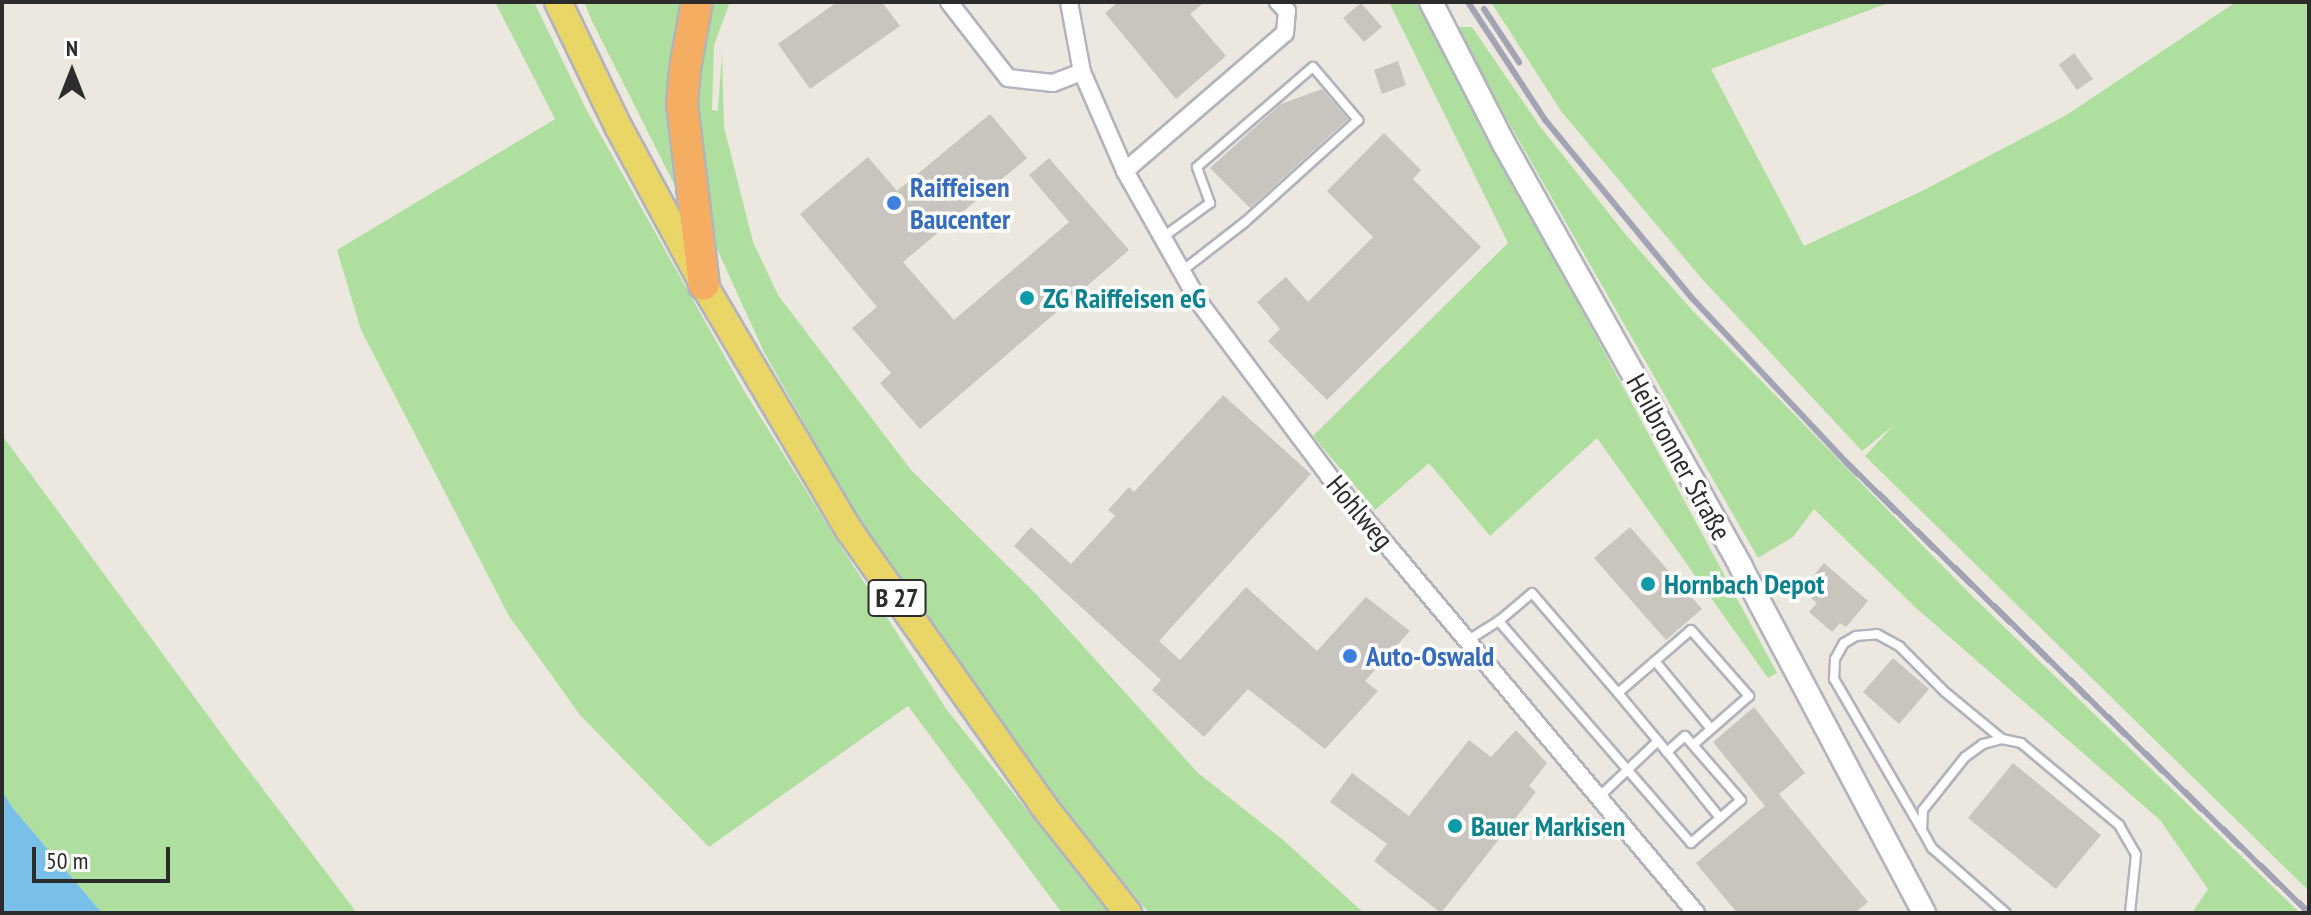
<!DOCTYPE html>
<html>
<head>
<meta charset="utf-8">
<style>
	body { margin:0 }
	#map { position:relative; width:2311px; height:915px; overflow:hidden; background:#ece8df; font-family:"PT Sans Narrow",sans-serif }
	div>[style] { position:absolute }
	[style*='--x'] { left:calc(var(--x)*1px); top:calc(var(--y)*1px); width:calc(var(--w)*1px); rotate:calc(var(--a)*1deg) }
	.green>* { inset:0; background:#afdf9f }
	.water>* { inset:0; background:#78c0e8 }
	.building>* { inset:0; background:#c8c4be }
	.roads { filter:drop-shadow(2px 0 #b2b3be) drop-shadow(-2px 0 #b2b3be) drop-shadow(0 2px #b2b3be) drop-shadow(0 -2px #b2b3be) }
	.lane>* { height:8px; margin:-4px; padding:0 4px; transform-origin:4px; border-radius:4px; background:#fff }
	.street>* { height:16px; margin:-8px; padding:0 8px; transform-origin:8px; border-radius:8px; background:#fff }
	.secondary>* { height:22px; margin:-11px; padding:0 11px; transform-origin:11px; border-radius:11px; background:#fff }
	.primary>* { height:26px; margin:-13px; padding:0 13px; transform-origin:13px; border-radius:13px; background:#e9d667 }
	.highway>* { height:30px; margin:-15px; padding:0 15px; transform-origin:15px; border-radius:15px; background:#f5ae61 }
	.rail>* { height:6px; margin:-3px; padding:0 3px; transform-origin:3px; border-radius:3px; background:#a2a3b4 }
	.dots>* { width:22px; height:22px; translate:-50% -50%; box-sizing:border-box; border:4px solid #fff; border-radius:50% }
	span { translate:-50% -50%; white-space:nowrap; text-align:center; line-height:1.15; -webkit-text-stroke:7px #fff; paint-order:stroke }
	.shield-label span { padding:2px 6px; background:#fff; border:2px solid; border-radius:6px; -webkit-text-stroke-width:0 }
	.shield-label { font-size:26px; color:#2c2c2c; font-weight:700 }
	.shop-label { font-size:28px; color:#366cbe; font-weight:700 }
	.left { translate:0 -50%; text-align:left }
	.culture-label { font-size:28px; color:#0d838f; font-weight:700 }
	.street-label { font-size:28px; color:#2c2c2c }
	.frame { position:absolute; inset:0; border:4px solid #2c2c2c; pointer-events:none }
	.north { position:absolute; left:32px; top:32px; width:80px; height:80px; -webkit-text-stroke:6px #fff; paint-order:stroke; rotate:0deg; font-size:22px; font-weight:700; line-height:32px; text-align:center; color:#2c2c2c }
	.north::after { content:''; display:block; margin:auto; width:28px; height:36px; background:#2c2c2c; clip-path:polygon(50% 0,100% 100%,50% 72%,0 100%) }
	.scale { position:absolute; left:32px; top:847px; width:138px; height:36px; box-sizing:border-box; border:4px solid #2c2c2c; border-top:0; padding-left:10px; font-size:24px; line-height:28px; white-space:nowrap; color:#2c2c2c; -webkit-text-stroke:6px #fff; paint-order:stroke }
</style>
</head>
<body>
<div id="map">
	<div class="green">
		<i style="clip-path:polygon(495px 2px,534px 2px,586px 109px,743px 389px,840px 545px,947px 710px,1109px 913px,1062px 913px,908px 706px,709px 847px,580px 715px,509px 616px,361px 330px,337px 250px,555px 119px)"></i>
		<i style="clip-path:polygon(584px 2px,688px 2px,678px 192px,592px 21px)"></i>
		<i style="clip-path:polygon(697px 2px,730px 2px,714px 45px,712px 110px,718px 111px,722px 52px,724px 127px,753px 242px,778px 295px,911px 470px,1035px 593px,1198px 773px,1282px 839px,1364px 913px,1149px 913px,1066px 812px,861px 524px,764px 352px,707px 227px,693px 106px)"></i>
		<i style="clip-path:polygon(1389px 2px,1416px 2px,1777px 673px,1768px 678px,1597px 438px,1490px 536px,1429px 463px,1375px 510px,1313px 436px,1508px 243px)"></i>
		<i style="clip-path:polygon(1491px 2px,1891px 2px,1711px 69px,1804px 246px,1922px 191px,2065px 116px,2236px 2px,2309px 2px,2309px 891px,1865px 456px,1894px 425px,1862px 451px,1702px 279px,1561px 111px)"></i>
		<i style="clip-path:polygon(1454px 27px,1472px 27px,1539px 125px,1626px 235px,1692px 310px,1969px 593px,2300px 913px,2192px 913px,2208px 889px,2160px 820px,1915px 607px,1814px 509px,1793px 537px,1758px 558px)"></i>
		<i style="clip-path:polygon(2px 435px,231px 747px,357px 913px,102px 913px,12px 807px,2px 791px)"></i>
	</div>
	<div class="water">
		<i style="clip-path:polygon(2px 791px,12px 807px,102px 913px,2px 913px)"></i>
	</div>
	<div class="building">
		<i style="clip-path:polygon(837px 2px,882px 2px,900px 26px,810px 89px,778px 44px)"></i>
		<i style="clip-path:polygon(1118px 2px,1205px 2px,1190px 14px,1226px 56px,1176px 99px,1105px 13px)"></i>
		<i style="clip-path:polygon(1361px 3px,1382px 27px,1364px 42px,1343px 18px)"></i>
		<i style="clip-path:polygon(2074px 53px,2093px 79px,2077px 90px,2059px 65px)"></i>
		<i style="clip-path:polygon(1398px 61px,1406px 85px,1382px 94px,1374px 70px)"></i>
		<i style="clip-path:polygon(1322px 89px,1348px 119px,1250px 208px,1210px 168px,1281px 104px)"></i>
		<i style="clip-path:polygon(990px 114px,1027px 158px,903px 262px,954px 320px,1069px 222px,1029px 175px,1049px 158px,1129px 250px,920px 429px,880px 383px,891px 373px,852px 328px,877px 307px,800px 214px,868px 157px,897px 191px)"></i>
		<i style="clip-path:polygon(1384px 133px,1421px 170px,1413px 179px,1481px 247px,1327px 400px,1268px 341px,1280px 329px,1257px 302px,1286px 277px,1308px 302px,1373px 237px,1327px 191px)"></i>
		<i style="clip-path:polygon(1223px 395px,1311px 474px,1159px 641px,1180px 660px,1246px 587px,1317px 651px,1366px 597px,1410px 631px,1365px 681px,1378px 691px,1325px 749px,1248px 689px,1204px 737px,1152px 690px,1161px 680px,1014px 546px,1031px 527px,1071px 564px,1115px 516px,1108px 510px,1129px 487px,1134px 492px)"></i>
		<i style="clip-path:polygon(1630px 527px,1702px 609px,1666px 640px,1594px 558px)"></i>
		<i style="clip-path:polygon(1824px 563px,1868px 601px,1846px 627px,1840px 623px,1832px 632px,1809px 612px,1817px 603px,1801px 590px)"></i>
		<i style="clip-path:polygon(1893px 658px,1929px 689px,1899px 724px,1863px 692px)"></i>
		<i style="clip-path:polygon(1754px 707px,1805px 773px,1779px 794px,1868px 902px,1855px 913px,1737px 913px,1696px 863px,1765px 806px,1713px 742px)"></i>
		<i style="clip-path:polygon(1516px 730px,1547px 763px,1529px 786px,1536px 792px,1441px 913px,1374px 861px,1387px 844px,1330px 802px,1352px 773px,1409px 816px,1469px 740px,1491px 757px)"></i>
		<i style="clip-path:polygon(2013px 763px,2101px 835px,2056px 889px,1968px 818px)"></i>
	</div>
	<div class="roads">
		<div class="lane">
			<i style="--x:1163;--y:237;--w:58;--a:-35.9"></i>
			<i style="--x:1210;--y:203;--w:38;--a:-110"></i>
			<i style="--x:1197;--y:167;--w:153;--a:-40.8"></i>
			<i style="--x:1313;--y:67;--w:70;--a:49.7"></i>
			<i style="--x:1358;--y:120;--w:152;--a:137.9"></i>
			<i style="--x:1245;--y:222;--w:80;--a:142.1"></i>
			<i style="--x:1532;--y:593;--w:132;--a:49.3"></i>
			<i style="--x:1618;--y:693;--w:96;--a:-40.8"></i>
			<i style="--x:1691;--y:630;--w:88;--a:48.7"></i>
			<i style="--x:1749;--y:696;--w:74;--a:138.8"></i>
			<i style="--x:1693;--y:745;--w:73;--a:48.9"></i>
			<i style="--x:1741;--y:800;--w:66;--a:139.3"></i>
			<i style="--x:1691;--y:843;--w:294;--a:-130.9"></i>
			<i style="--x:1499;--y:621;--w:43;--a:-40.3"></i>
			<i style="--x:1470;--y:639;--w:34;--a:-32"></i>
			<i style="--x:1655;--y:661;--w:88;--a:50.5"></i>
			<i style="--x:2002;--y:739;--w:20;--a:165"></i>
			<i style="--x:1983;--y:744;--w:22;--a:144"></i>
			<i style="--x:1965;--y:757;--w:68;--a:128.4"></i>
			<i style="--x:1923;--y:810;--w:20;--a:93"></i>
			<i style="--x:1922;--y:830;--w:21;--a:61"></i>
			<i style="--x:1932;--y:848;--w:98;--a:41.3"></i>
			<i style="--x:1658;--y:741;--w:14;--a:51"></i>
			<i style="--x:1667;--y:752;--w:24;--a:-42"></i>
			<i style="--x:1685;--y:736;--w:12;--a:48"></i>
			<i style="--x:1667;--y:752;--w:85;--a:51.2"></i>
			<i style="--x:1600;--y:796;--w:80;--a:-43.5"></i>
			<i style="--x:1658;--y:741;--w:62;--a:-129.8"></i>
			<i style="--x:1922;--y:830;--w:175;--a:-120.2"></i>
			<i style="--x:1834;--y:679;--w:20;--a:-87"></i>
			<i style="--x:1835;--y:659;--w:18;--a:-61"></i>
			<i style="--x:1844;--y:643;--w:14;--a:-30"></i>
			<i style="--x:1856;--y:636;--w:21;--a:-5"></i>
			<i style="--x:1877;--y:634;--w:26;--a:29"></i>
			<i style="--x:1900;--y:647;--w:64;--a:45"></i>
			<i style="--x:1945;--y:692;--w:74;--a:39.5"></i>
			<i style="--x:2002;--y:739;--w:19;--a:12"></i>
			<i style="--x:2021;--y:743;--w:128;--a:39.9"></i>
			<i style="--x:2119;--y:825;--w:34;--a:60"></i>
			<i style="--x:2136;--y:855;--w:58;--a:95.9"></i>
		</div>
		<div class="street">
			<i style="--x:949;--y:2;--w:96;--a:52.2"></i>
			<i style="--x:1008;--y:78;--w:45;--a:6.3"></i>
			<i style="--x:1053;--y:83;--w:31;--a:-21"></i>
			<i style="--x:1069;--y:2;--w:71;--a:79.5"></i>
			<i style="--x:1082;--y:72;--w:108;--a:66.5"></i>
			<i style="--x:1125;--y:171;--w:150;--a:60.5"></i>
			<i style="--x:1199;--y:302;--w:217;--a:53.2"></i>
			<i style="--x:1329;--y:476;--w:571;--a:49.98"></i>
			<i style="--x:1125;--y:171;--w:211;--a:-40.8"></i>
			<i style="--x:1285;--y:33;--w:22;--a:-85"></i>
			<i style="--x:1287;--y:11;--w:13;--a:-135"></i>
		</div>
		<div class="secondary">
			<i style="--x:1431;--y:2;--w:160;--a:62.8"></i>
			<i style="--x:1504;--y:144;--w:485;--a:60.7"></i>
			<i style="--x:1741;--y:567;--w:391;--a:62.1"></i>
		</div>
		<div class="primary">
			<i style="--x:558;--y:2;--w:140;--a:64.2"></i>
			<i style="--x:619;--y:128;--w:179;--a:61.6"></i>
			<i style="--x:704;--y:285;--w:285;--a:59.4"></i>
			<i style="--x:849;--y:530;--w:335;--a:54.8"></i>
			<i style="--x:1042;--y:804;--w:139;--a:51.7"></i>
		</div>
		<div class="highway">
			<i style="--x:697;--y:2;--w:68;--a:100.2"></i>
			<i style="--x:685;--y:69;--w:35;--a:95"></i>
			<i style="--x:682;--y:104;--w:182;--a:83.1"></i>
		</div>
	</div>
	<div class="rail">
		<i style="--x:1468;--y:2;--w:142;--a:56.8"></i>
		<i style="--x:1546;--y:121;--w:228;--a:50.5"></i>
		<i style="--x:1691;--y:297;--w:231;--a:46.8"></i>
		<i style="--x:1849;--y:465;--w:642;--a:44.24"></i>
		<i style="--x:1484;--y:9;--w:64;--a:56.6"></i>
	</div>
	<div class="dots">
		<i style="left:894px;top:203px;background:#3f7fe0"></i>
		<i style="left:1027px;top:298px;background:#0f9aa8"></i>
		<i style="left:1648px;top:584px;background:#0f9aa8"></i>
		<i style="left:1350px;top:656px;background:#3f7fe0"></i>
		<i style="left:1455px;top:826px;background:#0f9aa8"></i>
	</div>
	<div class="shield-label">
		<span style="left:897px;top:598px">B 27</span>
	</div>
	<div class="shop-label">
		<span class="left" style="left:910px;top:203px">Raiffeisen<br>Baucenter</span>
		<span class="left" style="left:1366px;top:656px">Auto-Oswald</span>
	</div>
	<div class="culture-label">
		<span class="left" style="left:1043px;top:298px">ZG Raiffeisen eG</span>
		<span class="left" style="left:1664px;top:584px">Hornbach Depot</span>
		<span class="left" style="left:1471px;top:826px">Bauer Markisen</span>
	</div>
	<div class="street-label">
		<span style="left:1679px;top:457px;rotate:61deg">Heilbronner Straße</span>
		<span style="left:1360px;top:512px;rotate:50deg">Hohlweg</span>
	</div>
	<div class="frame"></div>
	<div class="north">N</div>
	<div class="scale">50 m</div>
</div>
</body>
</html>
